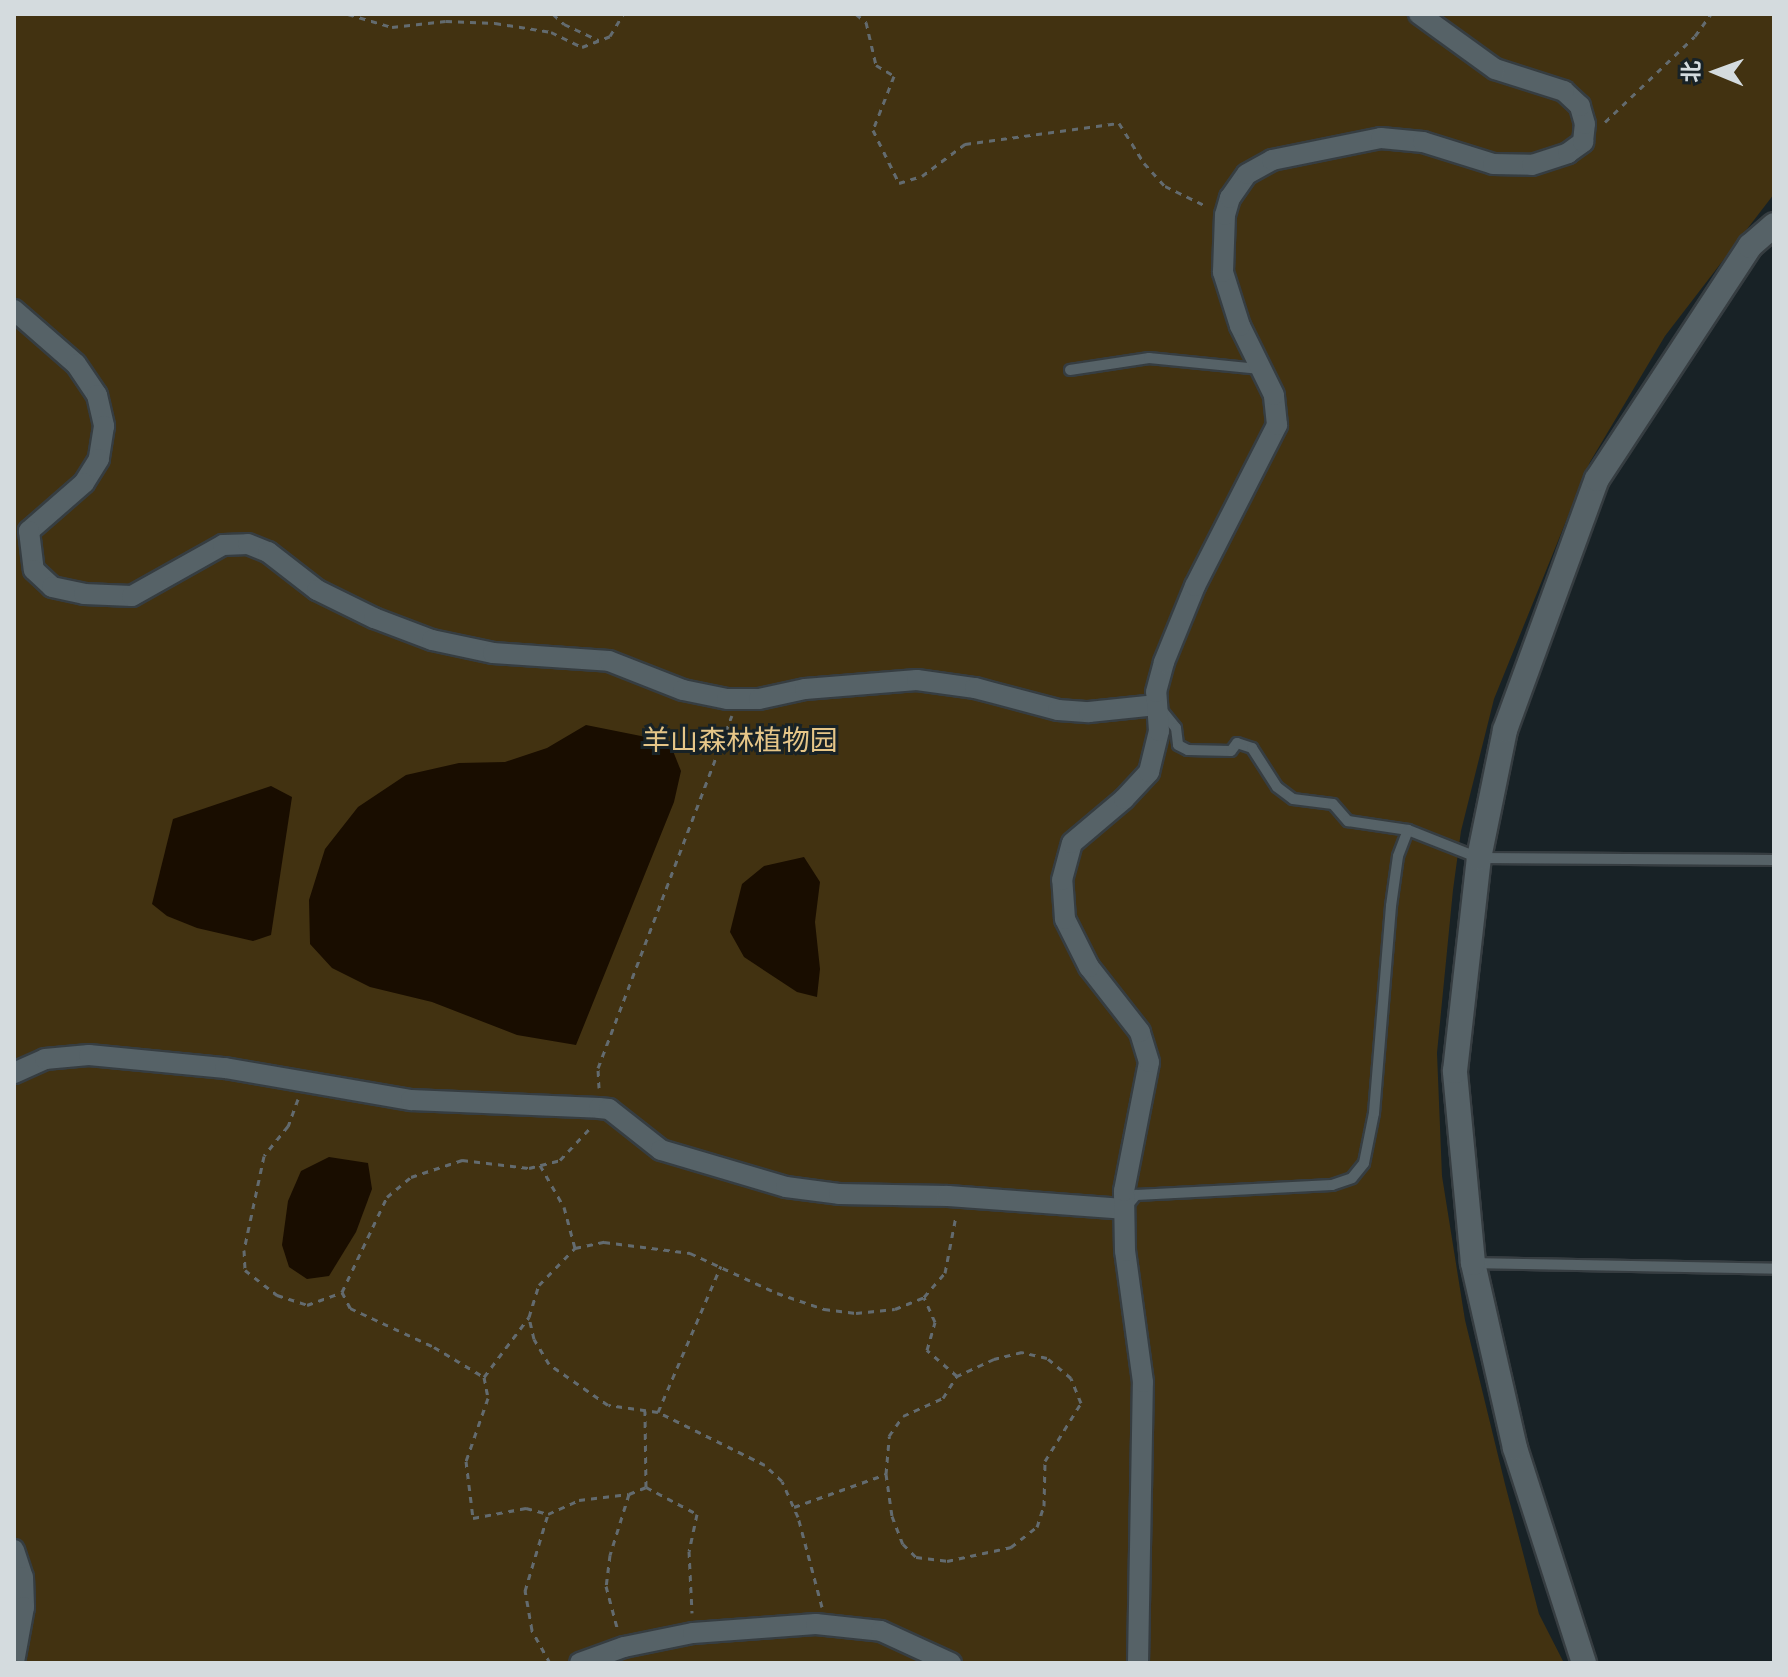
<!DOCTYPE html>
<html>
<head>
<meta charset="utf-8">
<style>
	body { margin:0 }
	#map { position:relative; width:1788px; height:1677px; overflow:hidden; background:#182226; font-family:Signika,"Noto Sans SC",sans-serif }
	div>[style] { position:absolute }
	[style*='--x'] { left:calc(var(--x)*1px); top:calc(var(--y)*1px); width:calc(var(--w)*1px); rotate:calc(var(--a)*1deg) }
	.green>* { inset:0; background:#423211 }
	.water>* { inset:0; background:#190d00 }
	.path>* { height:3px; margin-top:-1.5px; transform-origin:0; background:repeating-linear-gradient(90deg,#636b6f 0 6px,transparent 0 12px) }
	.roads { filter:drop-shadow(2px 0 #363d41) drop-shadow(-2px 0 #363d41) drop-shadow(0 2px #363d41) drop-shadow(0 -2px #363d41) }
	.service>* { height:10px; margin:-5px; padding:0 5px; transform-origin:5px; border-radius:5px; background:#566267 }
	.minor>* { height:20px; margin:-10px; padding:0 10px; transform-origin:10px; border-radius:10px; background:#566267 }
	.tertiary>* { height:24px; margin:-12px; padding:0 12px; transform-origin:12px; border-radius:12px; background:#566267 }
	span { translate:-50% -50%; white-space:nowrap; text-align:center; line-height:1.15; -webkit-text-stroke:6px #182226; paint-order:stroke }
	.park-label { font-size:28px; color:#e6c688 }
	.frame { position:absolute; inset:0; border:16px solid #d4dbde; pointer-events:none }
	.north { position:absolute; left:1676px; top:32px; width:80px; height:80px; -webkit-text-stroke:6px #182226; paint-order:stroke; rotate:271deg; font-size:22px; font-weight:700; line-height:32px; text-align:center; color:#d4dbde }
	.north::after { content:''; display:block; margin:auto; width:28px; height:36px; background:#d4dbde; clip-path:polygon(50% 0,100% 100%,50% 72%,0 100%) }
</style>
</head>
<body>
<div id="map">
	<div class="green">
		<i style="clip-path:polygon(14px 14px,1774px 14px,1774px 194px,1665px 336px,1590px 462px,1494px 699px,1461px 831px,1453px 890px,1437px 1053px,1442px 1176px,1465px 1320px,1505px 1484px,1539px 1614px,1564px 1663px,14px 1663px)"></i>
	</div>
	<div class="water">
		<i style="clip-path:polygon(586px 725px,646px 737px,673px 751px,681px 771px,674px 802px,576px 1045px,517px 1035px,432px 1002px,370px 987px,332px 968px,310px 944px,309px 900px,325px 849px,358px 807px,406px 775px,459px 763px,505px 762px,547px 748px)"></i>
		<i style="clip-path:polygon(271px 786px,292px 797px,271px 935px,253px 941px,197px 928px,167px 916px,152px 904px,173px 819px)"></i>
		<i style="clip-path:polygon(804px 857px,820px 882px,815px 922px,820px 969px,817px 997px,797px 992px,744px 957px,730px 932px,742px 884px,764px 866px)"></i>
		<i style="clip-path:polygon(329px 1157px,368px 1163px,372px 1189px,356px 1232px,329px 1276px,307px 1279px,289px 1267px,282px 1245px,288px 1201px,301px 1171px)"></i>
	</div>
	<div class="path">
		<i style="--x:348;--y:14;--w:46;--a:16.5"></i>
		<i style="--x:392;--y:27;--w:54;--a:-6.3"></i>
		<i style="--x:446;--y:21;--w:49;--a:2.3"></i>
		<i style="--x:495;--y:23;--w:57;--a:9.1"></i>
		<i style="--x:551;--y:32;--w:34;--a:26"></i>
		<i style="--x:582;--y:47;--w:30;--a:-21"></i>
		<i style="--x:610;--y:36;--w:26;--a:-59"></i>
		<i style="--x:553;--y:14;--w:15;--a:42"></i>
		<i style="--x:564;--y:24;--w:38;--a:25"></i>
		<i style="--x:856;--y:14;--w:13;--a:39"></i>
		<i style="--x:866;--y:22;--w:44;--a:76.9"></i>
		<i style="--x:876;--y:65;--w:21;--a:31"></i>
		<i style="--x:894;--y:76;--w:58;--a:111.3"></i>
		<i style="--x:873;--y:130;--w:59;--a:63.9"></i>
		<i style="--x:899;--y:183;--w:24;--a:-17"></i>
		<i style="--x:922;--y:176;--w:54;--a:-36.7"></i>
		<i style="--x:965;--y:144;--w:155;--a:-7.8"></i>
		<i style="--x:1119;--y:123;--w:47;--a:58"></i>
		<i style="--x:1144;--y:163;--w:31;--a:48"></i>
		<i style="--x:1165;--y:186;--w:46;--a:26"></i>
		<i style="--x:1605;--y:122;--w:124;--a:-43.7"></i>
		<i style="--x:1695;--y:36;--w:27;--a:-54"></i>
		<i style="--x:599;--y:1088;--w:20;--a:-93"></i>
		<i style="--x:598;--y:1068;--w:377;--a:-69.2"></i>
		<i style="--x:298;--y:1099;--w:29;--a:110"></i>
		<i style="--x:288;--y:1126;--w:38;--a:129"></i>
		<i style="--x:264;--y:1156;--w:96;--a:102"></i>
		<i style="--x:244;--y:1250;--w:20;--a:87"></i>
		<i style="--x:245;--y:1270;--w:41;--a:38"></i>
		<i style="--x:277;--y:1295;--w:32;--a:18"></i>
		<i style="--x:307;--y:1305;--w:37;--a:-20"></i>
		<i style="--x:342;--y:1292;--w:18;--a:63"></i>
		<i style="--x:350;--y:1308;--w:93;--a:24.9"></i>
		<i style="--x:434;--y:1347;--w:58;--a:31"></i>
		<i style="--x:484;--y:1377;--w:21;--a:79"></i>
		<i style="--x:488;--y:1398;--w:67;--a:109.2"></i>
		<i style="--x:466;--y:1461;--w:57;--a:83"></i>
		<i style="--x:473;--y:1518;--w:54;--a:-10.7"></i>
		<i style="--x:526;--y:1508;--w:23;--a:15"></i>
		<i style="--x:540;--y:1165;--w:48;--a:60.3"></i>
		<i style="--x:564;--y:1207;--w:42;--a:75"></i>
		<i style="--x:342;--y:1292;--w:105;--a:-64.7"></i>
		<i style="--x:387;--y:1197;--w:31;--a:-40"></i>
		<i style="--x:411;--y:1177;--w:54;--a:-18.4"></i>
		<i style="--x:462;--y:1160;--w:67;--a:6.8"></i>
		<i style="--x:529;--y:1168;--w:32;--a:-14"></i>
		<i style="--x:560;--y:1160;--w:47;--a:-46.7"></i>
		<i style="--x:484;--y:1377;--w:75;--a:-53.1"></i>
		<i style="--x:658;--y:1412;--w:159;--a:-66.7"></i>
		<i style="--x:886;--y:1474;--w:42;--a:81.9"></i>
		<i style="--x:892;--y:1516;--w:30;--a:69"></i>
		<i style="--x:903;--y:1544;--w:18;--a:45"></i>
		<i style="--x:916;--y:1557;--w:31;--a:7"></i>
		<i style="--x:947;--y:1561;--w:66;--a:-12.3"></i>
		<i style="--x:1011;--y:1547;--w:33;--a:-38"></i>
		<i style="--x:1037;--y:1527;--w:22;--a:-72"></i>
		<i style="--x:1044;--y:1506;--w:45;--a:-88.7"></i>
		<i style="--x:1045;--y:1461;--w:68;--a:-58.2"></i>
		<i style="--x:1081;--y:1403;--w:27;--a:-112"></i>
		<i style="--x:1071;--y:1378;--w:31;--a:-140"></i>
		<i style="--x:1047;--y:1358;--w:26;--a:-167"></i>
		<i style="--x:1022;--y:1352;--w:29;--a:166"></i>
		<i style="--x:994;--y:1359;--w:41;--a:155.3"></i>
		<i style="--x:646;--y:1487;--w:58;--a:27.9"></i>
		<i style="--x:697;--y:1514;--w:38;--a:102"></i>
		<i style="--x:689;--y:1551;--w:62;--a:87.2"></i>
		<i style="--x:629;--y:1494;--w:18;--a:-22"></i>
		<i style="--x:646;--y:1487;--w:76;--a:-90.8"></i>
		<i style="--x:794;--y:1507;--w:98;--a:-19.7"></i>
		<i style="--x:886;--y:1474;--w:38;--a:-85"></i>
		<i style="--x:889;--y:1436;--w:24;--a:-55"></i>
		<i style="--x:903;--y:1416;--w:44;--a:-24.2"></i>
		<i style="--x:943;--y:1398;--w:26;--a:-58"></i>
		<i style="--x:957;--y:1376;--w:40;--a:-139"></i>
		<i style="--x:927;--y:1350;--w:29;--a:-74"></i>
		<i style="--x:935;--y:1322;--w:27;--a:-114"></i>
		<i style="--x:822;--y:1607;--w:93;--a:-104.9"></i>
		<i style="--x:798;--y:1517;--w:39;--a:-114"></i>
		<i style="--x:782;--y:1481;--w:23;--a:-137"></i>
		<i style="--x:765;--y:1465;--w:119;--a:-153.6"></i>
		<i style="--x:658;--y:1412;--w:50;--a:-172"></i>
		<i style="--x:608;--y:1405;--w:72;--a:-145.2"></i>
		<i style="--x:549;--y:1364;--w:29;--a:-121"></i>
		<i style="--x:534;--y:1339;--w:23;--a:-103"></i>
		<i style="--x:529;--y:1317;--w:34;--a:-73"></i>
		<i style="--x:539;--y:1285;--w:52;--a:-45.8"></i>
		<i style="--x:575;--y:1248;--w:30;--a:-12"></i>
		<i style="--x:604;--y:1242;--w:87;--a:7.3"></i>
		<i style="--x:690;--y:1253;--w:96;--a:24.7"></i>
		<i style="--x:777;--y:1293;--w:50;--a:18.8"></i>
		<i style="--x:824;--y:1309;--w:32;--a:7"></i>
		<i style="--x:856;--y:1313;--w:39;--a:-6"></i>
		<i style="--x:895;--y:1309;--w:31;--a:-22"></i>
		<i style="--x:924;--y:1297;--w:32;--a:-49"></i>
		<i style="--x:945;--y:1273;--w:58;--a:-79.1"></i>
		<i style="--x:550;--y:1663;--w:38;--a:-119"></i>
		<i style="--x:532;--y:1630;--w:40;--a:-100"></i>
		<i style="--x:525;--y:1591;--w:80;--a:-73.4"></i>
		<i style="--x:548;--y:1514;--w:34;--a:-24"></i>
		<i style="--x:579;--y:1500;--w:50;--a:-6.8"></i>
		<i style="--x:629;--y:1494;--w:64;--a:107.3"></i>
		<i style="--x:610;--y:1555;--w:31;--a:97"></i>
		<i style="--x:606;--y:1586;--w:47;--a:75.1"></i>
	</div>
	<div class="roads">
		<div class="service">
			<i style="--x:1070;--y:370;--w:80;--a:-8.6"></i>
			<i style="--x:1149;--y:358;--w:112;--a:5.7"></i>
			<i style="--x:1159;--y:707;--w:27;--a:51"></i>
			<i style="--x:1176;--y:728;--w:17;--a:83"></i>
			<i style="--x:1178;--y:745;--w:11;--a:27"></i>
			<i style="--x:1188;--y:750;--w:43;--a:1.3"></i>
			<i style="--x:1231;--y:751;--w:10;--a:-53"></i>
			<i style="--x:1237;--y:743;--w:16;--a:18"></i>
			<i style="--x:1252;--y:748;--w:46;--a:57.3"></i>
			<i style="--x:1277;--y:787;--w:20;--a:37"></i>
			<i style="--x:1293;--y:799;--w:40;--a:7.1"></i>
			<i style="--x:1333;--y:804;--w:23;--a:49"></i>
			<i style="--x:1348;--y:821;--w:61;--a:8.5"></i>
			<i style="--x:1408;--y:830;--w:76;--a:21.5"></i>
			<i style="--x:1479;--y:858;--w:295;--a:0.4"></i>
			<i style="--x:1126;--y:1207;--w:16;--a:-50"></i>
			<i style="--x:1136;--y:1195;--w:196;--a:-2.9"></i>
			<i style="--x:1332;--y:1185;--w:21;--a:-19"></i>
			<i style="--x:1352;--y:1178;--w:19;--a:-51"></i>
			<i style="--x:1364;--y:1163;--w:51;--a:-78.7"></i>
			<i style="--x:1374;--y:1113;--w:208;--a:-85.3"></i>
			<i style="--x:1391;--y:906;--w:50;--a:-82"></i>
			<i style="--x:1398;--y:856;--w:28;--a:-69"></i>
			<i style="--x:1475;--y:1263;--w:299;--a:1.1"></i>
		</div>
		<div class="minor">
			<i style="--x:14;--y:310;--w:82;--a:41.1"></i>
			<i style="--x:76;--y:364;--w:37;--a:56"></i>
			<i style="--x:97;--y:395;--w:32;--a:77"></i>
			<i style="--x:104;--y:426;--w:33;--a:99"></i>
			<i style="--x:99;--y:459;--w:28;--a:122"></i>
			<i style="--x:84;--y:483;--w:73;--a:138.9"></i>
			<i style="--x:29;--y:531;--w:39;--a:83"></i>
			<i style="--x:34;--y:570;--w:25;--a:43"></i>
			<i style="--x:52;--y:587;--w:33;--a:12"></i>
			<i style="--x:84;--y:594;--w:48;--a:2.4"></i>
			<i style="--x:132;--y:596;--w:104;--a:-29.3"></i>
			<i style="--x:223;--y:545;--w:25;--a:-2"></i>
			<i style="--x:248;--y:544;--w:22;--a:22"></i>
			<i style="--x:268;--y:552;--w:62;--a:37.8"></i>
			<i style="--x:317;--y:590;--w:64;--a:26.2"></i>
			<i style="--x:374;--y:618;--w:62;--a:20.8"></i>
			<i style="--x:432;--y:640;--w:62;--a:12"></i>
			<i style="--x:493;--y:653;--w:116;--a:3.9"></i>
			<i style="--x:609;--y:661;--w:79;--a:21.4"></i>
			<i style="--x:683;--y:690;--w:45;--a:11.6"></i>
			<i style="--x:727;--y:699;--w:32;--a:0"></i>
			<i style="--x:759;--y:699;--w:47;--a:-12.3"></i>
			<i style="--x:805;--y:689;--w:112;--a:-4.6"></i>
			<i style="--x:917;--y:680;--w:59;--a:7.9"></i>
			<i style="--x:975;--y:688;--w:86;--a:14.8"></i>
			<i style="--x:1058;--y:710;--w:31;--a:4"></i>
			<i style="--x:1089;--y:712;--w:68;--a:-5.9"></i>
			<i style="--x:14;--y:1073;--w:34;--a:-24"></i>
			<i style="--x:45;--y:1059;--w:44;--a:-5.2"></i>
			<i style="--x:89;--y:1055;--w:137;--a:5.5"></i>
			<i style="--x:225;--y:1068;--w:189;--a:9.8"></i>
			<i style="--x:411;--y:1100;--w:188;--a:2.4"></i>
			<i style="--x:599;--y:1108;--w:10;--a:6"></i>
			<i style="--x:609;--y:1109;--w:66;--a:38.3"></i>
			<i style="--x:661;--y:1150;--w:130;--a:16.5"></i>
			<i style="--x:786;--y:1187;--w:53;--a:7.5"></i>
			<i style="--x:839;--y:1194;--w:109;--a:1.1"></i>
			<i style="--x:948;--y:1196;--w:176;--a:4.2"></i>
			<i style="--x:14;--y:1550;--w:28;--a:72"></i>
			<i style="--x:23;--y:1577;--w:30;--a:88"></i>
			<i style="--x:24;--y:1607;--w:56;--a:100.3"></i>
			<i style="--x:580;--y:1663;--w:47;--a:-20"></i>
			<i style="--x:624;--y:1647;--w:70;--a:-11.5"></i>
			<i style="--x:693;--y:1633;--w:123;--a:-4.2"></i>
			<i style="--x:816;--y:1624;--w:65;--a:6.1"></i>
			<i style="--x:881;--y:1631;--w:77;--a:24.6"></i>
			<i style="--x:1138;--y:1663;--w:281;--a:-89"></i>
			<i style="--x:1143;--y:1382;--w:132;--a:-97.8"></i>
			<i style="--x:1125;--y:1251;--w:60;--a:-91"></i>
			<i style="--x:1124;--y:1191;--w:131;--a:-79"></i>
			<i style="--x:1149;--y:1062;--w:31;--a:-107"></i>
			<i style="--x:1140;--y:1032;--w:83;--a:-128.1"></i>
			<i style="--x:1089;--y:967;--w:54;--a:-116.6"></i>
			<i style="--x:1065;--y:919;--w:39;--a:-94"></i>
			<i style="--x:1062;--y:880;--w:38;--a:-75"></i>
			<i style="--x:1072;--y:843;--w:68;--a:-40.2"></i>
			<i style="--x:1124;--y:799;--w:37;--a:-47"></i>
			<i style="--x:1149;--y:772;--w:42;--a:-76.3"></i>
			<i style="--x:1159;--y:731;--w:39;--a:-94"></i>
			<i style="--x:1156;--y:692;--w:31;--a:-75"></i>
			<i style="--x:1164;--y:662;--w:82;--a:-67.8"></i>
			<i style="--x:1195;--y:586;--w:181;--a:-63"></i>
			<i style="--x:1277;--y:425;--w:30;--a:-96"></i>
			<i style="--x:1274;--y:395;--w:77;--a:-116.2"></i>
			<i style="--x:1240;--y:326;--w:57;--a:-107.5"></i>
			<i style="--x:1223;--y:272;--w:57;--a:-88"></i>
			<i style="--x:1225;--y:215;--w:18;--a:-74"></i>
			<i style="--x:1230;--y:198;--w:29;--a:-55"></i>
			<i style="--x:1247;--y:174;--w:29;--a:-29"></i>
			<i style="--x:1272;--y:160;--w:111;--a:-11.4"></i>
			<i style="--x:1381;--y:138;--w:42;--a:5.4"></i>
			<i style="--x:1423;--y:142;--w:73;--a:17.4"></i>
			<i style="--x:1493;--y:164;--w:39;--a:1"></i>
			<i style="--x:1532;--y:165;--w:38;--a:-18"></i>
			<i style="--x:1568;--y:153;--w:19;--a:-36"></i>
			<i style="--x:1583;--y:142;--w:18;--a:-84"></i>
			<i style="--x:1585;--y:124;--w:19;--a:-106"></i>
			<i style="--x:1580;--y:106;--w:22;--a:-137"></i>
			<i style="--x:1564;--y:91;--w:72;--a:-162.3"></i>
			<i style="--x:1495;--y:69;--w:94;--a:-144.1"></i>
		</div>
		<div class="tertiary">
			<i style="--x:1584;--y:1663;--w:226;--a:-107.8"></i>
			<i style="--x:1515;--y:1448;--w:190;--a:-102.8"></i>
			<i style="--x:1473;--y:1263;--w:193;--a:-95.4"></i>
			<i style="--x:1455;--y:1071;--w:214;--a:-83.6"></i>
			<i style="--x:1479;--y:858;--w:131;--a:-78.5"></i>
			<i style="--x:1505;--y:730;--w:267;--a:-69.9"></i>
			<i style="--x:1597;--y:479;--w:279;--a:-56.7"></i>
			<i style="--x:1750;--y:246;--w:32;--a:-41"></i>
		</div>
	</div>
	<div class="park-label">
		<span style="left:740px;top:741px">羊山森林植物园</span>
	</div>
	<div class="frame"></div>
	<div class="north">北</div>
</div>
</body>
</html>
